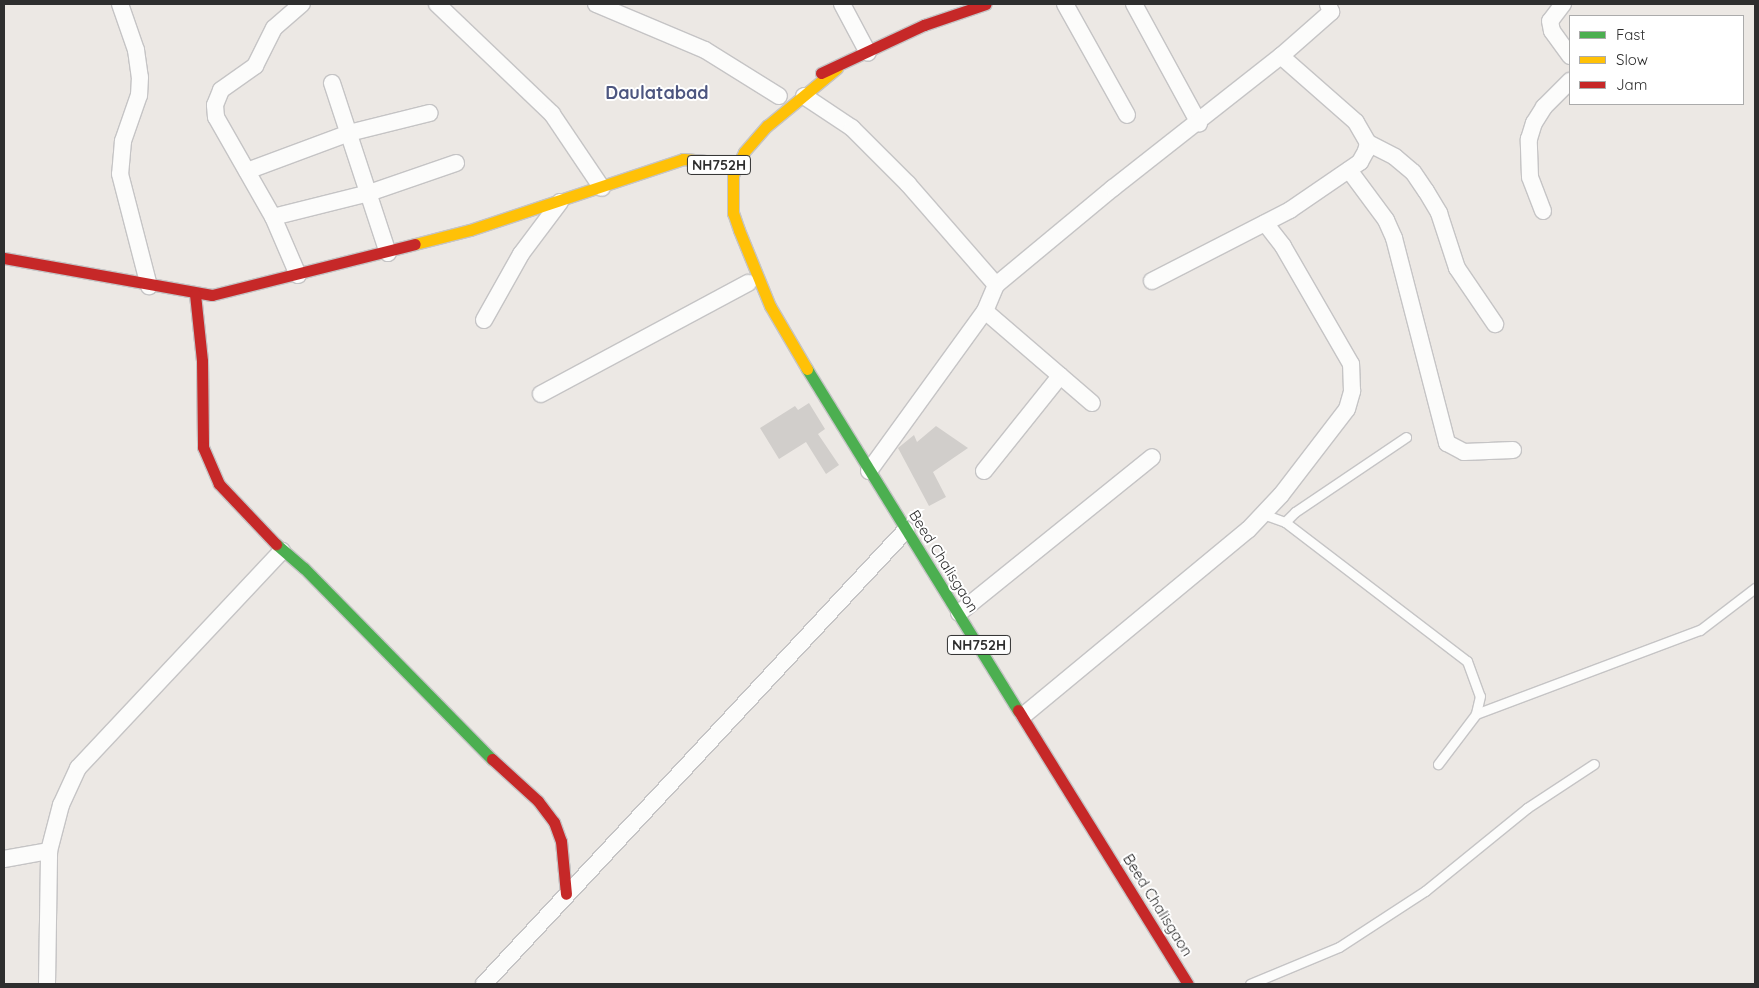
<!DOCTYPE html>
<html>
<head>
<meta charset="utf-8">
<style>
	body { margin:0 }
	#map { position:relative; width:1759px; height:988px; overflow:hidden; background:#ece8e4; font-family:Quicksand,sans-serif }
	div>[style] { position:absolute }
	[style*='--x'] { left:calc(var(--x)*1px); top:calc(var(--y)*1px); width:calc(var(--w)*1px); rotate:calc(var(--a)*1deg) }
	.building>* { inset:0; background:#d1cecb }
	.roads { filter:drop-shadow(1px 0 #c5c4c5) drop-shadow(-1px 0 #c5c4c5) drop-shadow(0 1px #c5c4c5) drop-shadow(0 -1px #c5c4c5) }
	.lane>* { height:9px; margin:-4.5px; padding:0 4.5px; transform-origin:4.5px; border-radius:4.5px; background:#fcfcfb }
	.street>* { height:16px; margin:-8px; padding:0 8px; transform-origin:8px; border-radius:8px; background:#fcfcfb }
	.fast>* { height:11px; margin:-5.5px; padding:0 5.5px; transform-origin:5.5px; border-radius:5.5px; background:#4caf50 }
	.slow>* { height:11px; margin:-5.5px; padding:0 5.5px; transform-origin:5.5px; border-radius:5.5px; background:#ffc107 }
	.jam>* { height:11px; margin:-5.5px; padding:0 5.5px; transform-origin:5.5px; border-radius:5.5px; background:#c62828 }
	span { translate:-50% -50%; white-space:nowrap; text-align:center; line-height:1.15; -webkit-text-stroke:4px #fff; paint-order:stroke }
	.shield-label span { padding:1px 4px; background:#fff; border:1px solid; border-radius:4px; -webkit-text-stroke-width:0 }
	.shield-label { font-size:14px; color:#2e2e2e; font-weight:700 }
	.street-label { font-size:15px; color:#2e2e2e }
	.quarter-label { font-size:18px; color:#4d5680; font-weight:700 }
	.frame { position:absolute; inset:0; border:5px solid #2e2e2e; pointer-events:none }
	.legend { position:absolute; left:1569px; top:15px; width:175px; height:90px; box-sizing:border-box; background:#fff; border:1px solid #ababab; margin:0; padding:6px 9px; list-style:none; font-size:15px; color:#2e2e2e }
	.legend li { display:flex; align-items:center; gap:10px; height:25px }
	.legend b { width:25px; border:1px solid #ababab }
</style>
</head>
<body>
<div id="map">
	<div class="building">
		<i style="clip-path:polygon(809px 403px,825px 429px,818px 434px,839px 465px,826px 474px,806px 442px,779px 459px,760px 428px,795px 406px,798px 410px)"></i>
		<i style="clip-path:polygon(936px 426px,968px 448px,933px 472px,946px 497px,929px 506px,898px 448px,914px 435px,917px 442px)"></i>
	</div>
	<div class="roads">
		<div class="lane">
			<i style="--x:1263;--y:514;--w:23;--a:20"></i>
			<i style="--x:1285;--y:522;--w:229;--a:37.4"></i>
			<i style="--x:1467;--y:661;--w:37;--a:70"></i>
			<i style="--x:1480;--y:696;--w:18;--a:103"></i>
			<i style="--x:1476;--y:714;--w:63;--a:127.2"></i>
			<i style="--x:1285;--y:522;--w:14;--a:-45"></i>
			<i style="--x:1295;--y:512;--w:134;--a:-34"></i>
			<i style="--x:1476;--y:714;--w:239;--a:-20.6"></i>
			<i style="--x:1700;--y:630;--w:69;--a:-37.4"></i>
			<i style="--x:1250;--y:984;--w:96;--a:-22.6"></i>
			<i style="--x:1339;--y:947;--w:103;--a:-33.1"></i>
			<i style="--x:1425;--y:891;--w:132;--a:-39.1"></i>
			<i style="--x:1527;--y:808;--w:80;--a:-33.3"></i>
		</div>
		<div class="street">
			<i style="--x:120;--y:4;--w:49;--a:70.8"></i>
			<i style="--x:136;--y:50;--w:27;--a:82"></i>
			<i style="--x:140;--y:77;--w:18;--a:93"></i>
			<i style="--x:139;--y:95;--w:49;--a:109.2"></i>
			<i style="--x:123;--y:141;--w:33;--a:95"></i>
			<i style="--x:120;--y:174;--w:116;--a:75.5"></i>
			<i style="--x:437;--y:4;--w:159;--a:43.7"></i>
			<i style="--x:552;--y:114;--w:89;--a:56"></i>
			<i style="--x:596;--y:4;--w:118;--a:22.9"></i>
			<i style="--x:705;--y:50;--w:87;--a:31.9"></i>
			<i style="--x:842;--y:4;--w:55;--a:62"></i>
			<i style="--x:1065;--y:4;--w:127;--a:60.8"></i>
			<i style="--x:1134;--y:4;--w:136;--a:61.4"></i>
			<i style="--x:1563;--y:4;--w:21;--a:127"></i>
			<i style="--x:1550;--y:21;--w:10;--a:79"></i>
			<i style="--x:1552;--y:31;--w:31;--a:54"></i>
			<i style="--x:332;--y:83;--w:179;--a:71.8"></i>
			<i style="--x:804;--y:96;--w:58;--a:33.7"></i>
			<i style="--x:852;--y:128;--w:79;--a:45"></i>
			<i style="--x:908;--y:184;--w:134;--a:48.9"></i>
			<i style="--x:1368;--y:143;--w:30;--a:27"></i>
			<i style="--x:1395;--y:157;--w:23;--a:40"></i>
			<i style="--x:1413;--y:172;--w:23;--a:56"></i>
			<i style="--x:1426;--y:191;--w:26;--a:59"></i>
			<i style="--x:1439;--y:213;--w:58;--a:71.9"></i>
			<i style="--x:1457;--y:268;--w:68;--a:55.8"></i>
			<i style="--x:1349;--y:170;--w:62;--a:53.5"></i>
			<i style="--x:1386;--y:220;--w:20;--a:66"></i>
			<i style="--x:1394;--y:238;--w:212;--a:75.5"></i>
			<i style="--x:1447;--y:443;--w:19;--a:28"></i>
			<i style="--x:1464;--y:452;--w:49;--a:-2.3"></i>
			<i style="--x:247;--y:171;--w:109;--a:-20.4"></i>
			<i style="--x:349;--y:133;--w:83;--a:-13.9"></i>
			<i style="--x:1543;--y:211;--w:36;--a:-111"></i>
			<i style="--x:1530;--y:177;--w:38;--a:-92"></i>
			<i style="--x:1529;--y:139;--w:17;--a:-73"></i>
			<i style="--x:1534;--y:123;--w:19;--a:-58"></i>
			<i style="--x:1544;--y:107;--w:37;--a:-45"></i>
			<i style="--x:273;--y:217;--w:99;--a:-14"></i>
			<i style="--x:369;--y:193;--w:92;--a:-19"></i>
			<i style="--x:298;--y:275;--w:63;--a:-113.3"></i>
			<i style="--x:273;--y:217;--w:115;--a:-119.7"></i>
			<i style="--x:216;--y:117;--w:12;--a:-95"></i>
			<i style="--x:215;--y:105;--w:16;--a:-68"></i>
			<i style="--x:221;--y:90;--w:42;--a:-35.2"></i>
			<i style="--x:255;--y:66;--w:42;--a:-63.4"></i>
			<i style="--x:274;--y:28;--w:37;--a:-41"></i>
			<i style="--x:1152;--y:281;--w:155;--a:-27.2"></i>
			<i style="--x:1290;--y:210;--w:85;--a:-34.4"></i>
			<i style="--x:1360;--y:162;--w:13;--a:-61"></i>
			<i style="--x:1366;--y:151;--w:8;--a:-76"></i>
			<i style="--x:1368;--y:143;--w:24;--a:-120"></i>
			<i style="--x:1356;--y:122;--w:100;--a:-138.7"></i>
			<i style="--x:985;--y:311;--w:141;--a:40.7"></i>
			<i style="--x:484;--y:320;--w:76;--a:-60.7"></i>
			<i style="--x:521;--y:254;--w:65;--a:-53.1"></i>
			<i style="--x:541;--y:394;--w:235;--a:-28.2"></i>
			<i style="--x:869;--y:471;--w:198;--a:-54.1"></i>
			<i style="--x:985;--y:311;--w:28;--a:-67"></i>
			<i style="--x:996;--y:285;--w:152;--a:-39.7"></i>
			<i style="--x:1113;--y:188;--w:214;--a:-38.2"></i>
			<i style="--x:1281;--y:56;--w:67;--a:-41.3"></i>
			<i style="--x:1331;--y:12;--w:9;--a:-111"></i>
			<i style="--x:984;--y:471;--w:122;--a:-51.3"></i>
			<i style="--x:959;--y:613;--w:248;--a:-38.9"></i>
			<i style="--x:1024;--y:715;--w:291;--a:-39.6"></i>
			<i style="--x:1248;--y:530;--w:48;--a:-46.7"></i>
			<i style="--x:1281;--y:495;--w:108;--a:-52.5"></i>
			<i style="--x:1347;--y:409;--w:19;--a:-74"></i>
			<i style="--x:1352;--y:391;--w:27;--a:-92"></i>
			<i style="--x:1351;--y:364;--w:136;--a:-120"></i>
			<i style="--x:1283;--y:246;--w:29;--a:-128"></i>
			<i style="--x:4;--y:859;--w:46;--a:-10.1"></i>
			<i style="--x:47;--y:984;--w:133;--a:-89.1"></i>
			<i style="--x:49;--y:851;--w:48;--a:-75.4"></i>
			<i style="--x:61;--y:805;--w:41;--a:-65.3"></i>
			<i style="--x:78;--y:768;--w:298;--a:-46.8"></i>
			<i style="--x:484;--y:984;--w:620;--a:-47.09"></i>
		</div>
		<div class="fast">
			<i style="--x:807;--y:369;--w:401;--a:58.3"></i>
			<i style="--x:276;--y:544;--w:37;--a:41"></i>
			<i style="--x:304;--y:568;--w:268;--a:45.5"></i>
		</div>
		<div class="slow">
			<i style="--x:415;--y:244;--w:57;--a:-14.3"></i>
			<i style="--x:470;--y:230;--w:225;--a:-18.4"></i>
			<i style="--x:683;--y:159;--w:37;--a:5"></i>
			<i style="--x:807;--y:369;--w:73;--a:-120.4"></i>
			<i style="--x:770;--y:306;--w:82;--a:-112.2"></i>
			<i style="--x:739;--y:230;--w:18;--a:-109"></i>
			<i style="--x:733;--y:213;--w:38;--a:-90"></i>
			<i style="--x:733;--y:175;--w:25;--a:-64"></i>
			<i style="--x:744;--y:152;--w:35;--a:-49"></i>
			<i style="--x:767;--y:126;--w:91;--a:-39.6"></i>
		</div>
		<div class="jam">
			<i style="--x:821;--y:73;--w:114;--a:-25"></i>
			<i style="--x:924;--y:25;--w:65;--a:-18.7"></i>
			<i style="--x:4;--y:258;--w:211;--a:10.1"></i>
			<i style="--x:212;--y:295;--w:209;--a:-14.1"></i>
			<i style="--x:195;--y:294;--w:67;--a:84"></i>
			<i style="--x:202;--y:361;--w:86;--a:89.3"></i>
			<i style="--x:203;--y:447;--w:40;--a:66.6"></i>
			<i style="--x:219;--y:484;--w:83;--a:46.5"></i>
			<i style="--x:1018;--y:710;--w:322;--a:58.2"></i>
			<i style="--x:492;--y:759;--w:62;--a:42.4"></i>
			<i style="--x:538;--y:801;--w:26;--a:53"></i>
			<i style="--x:554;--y:822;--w:20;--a:70"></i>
			<i style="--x:561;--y:841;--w:53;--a:84.6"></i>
		</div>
	</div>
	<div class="shield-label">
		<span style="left:719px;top:165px">NH752H</span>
		<span style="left:979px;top:645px">NH752H</span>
	</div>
	<div class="street-label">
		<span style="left:944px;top:561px;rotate:58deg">Beed Chalisgaon</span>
		<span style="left:1158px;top:905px;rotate:58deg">Beed Chalisgaon</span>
	</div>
	<div class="quarter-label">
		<span style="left:657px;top:93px">Daulatabad</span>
	</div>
	<div class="frame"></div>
	<ul class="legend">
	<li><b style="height:6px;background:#4caf50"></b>Fast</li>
	<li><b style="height:6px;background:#ffc107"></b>Slow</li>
	<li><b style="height:6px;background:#c62828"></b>Jam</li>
	</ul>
</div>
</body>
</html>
